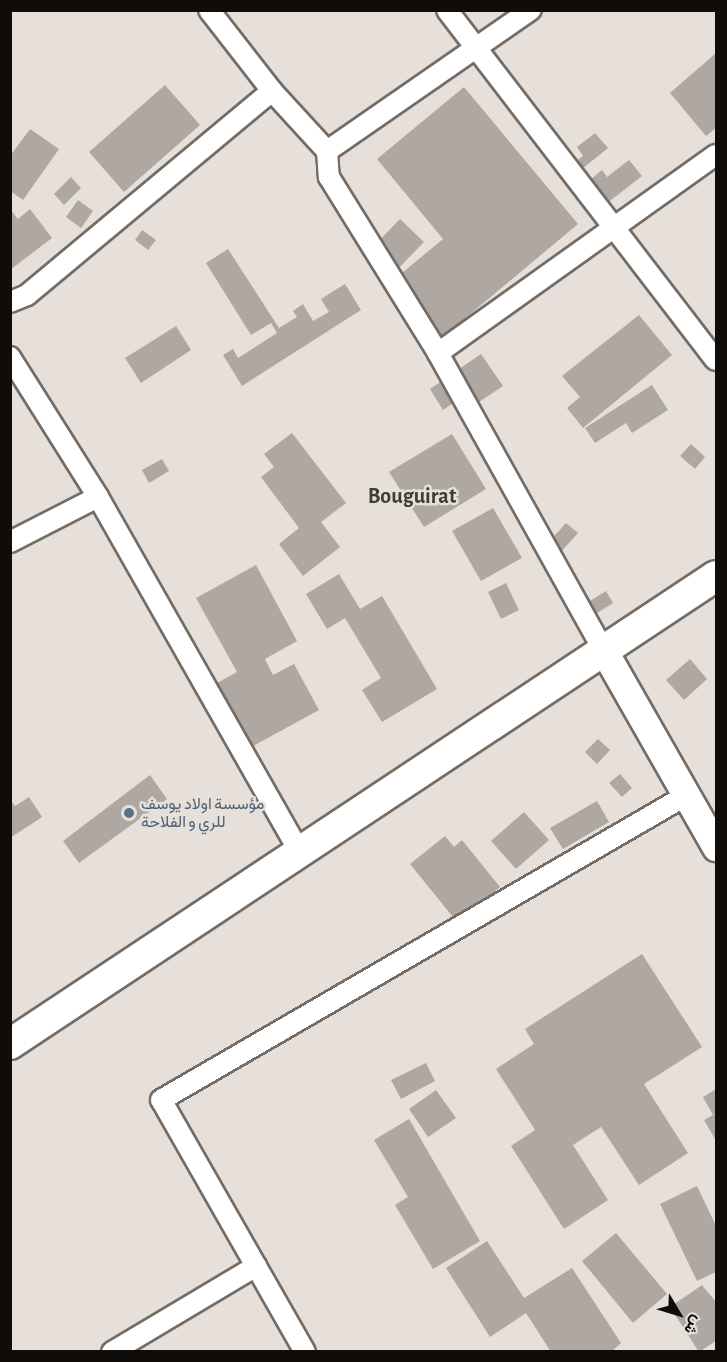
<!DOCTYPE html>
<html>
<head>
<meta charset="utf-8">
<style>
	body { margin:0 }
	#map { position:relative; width:727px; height:1362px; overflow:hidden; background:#e7e0da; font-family:"Alegreya Sans",Vazirmatn,sans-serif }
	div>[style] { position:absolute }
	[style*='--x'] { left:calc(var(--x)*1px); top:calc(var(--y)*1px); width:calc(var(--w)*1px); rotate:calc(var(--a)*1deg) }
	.building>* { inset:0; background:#aea7a2 }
	.roads { filter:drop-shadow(2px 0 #736c67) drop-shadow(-2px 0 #736c67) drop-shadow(0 2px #736c67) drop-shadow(0 -2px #736c67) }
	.street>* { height:20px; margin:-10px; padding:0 10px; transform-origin:10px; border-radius:10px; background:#fff }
	.secondary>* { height:27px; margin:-13.5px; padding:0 13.5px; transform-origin:13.5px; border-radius:13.5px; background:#fff }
	.primary>* { height:30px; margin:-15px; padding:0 15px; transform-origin:15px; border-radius:15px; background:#fff }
	.dots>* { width:16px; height:16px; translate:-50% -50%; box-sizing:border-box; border:3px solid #e7e0da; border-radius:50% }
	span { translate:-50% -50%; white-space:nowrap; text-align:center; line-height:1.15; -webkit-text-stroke:5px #e7e0da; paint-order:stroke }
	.service-label { font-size:16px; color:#4e5e75 }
	.left { translate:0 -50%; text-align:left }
	.district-label { font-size:22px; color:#413b36; font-weight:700 }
	.frame { position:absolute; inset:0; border:12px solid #0f0c0a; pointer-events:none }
	.north { position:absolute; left:649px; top:1284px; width:60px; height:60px; -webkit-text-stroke:4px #e7e0da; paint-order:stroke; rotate:128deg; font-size:16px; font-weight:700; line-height:24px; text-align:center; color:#0f0c0a }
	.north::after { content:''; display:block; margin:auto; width:21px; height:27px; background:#0f0c0a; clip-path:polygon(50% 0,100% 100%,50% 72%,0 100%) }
</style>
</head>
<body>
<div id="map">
	<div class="building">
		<i style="clip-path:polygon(716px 53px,716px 128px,706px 136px,670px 93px)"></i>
		<i style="clip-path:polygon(165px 85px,200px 125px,124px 192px,89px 152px)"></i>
		<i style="clip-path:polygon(464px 87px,578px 224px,432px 346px,384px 288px,443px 239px,377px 159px)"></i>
		<i style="clip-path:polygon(30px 129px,59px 149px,23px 200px,10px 191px,10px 156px)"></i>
		<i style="clip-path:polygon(595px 133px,608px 148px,582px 169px,591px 179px,602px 170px,607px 177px,629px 160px,642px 176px,602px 207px,570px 166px,583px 156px,577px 147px)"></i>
		<i style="clip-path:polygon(71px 177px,81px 188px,64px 205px,54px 194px)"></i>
		<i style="clip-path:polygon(78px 200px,93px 211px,81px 228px,66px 217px)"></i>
		<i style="clip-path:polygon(10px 209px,18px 219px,30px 209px,52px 238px,10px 270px)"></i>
		<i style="clip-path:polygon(400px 219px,424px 242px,392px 275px,368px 252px)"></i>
		<i style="clip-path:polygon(142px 230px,156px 240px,148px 250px,135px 240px)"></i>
		<i style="clip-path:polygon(228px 249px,279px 328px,297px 317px,293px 311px,303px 304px,313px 321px,329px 312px,321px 299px,345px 284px,361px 310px,242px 386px,223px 355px,233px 349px,238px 358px,277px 333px,271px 323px,251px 335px,206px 263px)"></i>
		<i style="clip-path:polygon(639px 315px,672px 355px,583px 428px,567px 408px,580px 397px,562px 376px)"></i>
		<i style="clip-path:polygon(176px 326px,191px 350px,141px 383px,125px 358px)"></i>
		<i style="clip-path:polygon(481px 354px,503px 386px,467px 410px,459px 399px,443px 410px,430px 389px)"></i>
		<i style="clip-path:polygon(652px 385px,668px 410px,632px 433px,626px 423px,595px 443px,585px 428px)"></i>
		<i style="clip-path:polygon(292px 433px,346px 503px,321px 522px,340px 547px,303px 576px,279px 544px,299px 528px,261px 477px,274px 467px,264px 454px)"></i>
		<i style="clip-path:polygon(452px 434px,486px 489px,424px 527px,389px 472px)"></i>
		<i style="clip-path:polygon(691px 444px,705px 457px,695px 469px,680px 456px)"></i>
		<i style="clip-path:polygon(162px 459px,169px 471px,149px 483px,142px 470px)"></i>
		<i style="clip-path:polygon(493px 508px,522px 558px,481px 581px,452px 531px)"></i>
		<i style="clip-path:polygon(566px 523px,578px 533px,559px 554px,547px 544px)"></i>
		<i style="clip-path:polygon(256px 565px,297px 641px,265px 659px,273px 675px,294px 664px,319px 710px,246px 750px,201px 692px,237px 672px,196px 598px)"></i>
		<i style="clip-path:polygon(339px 574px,360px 609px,382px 596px,437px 689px,382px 722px,362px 690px,381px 678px,345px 618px,327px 629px,306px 594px)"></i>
		<i style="clip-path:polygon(506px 583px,519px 610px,501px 619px,488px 592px)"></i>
		<i style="clip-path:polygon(606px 591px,613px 603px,597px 613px,590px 601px)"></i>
		<i style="clip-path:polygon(690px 659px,707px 679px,684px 700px,666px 680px)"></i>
		<i style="clip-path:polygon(598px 739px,610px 750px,597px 764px,585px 752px)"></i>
		<i style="clip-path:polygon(620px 774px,632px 788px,622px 797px,609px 783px)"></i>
		<i style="clip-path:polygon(150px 775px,167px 799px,79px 863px,63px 841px)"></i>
		<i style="clip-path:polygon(29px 797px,42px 817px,10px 838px,10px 800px,15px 806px)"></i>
		<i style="clip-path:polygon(597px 801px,609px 822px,563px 849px,550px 828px)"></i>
		<i style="clip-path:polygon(524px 812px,549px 840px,516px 869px,491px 841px)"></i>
		<i style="clip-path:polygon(445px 836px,454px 847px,462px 840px,500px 887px,457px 922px,410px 864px)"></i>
		<i style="clip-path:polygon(642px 954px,702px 1047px,644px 1084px,688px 1153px,639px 1185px,601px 1127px,573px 1145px,608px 1200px,564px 1229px,511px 1146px,535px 1130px,496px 1069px,534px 1044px,525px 1029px)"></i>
		<i style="clip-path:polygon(426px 1063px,435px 1081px,401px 1099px,391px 1080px)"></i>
		<i style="clip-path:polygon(716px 1089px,716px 1138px,715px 1139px,704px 1120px,713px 1115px,703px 1097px)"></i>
		<i style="clip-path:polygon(436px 1090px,456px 1118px,428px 1137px,409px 1109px)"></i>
		<i style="clip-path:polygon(409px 1119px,480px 1241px,433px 1269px,395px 1205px,408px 1197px,374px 1140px)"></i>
		<i style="clip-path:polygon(697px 1186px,716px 1226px,716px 1272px,697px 1281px,660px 1204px)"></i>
		<i style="clip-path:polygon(616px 1233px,667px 1294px,633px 1323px,582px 1261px)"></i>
		<i style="clip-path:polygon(487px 1241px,524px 1298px,572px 1268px,621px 1343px,611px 1352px,551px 1352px,526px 1313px,490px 1337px,446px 1268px)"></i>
		<i style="clip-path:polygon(702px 1285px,716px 1302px,716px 1341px,699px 1352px,670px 1307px)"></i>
	</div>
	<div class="roads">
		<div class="street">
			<i style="--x:209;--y:10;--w:103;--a:52.1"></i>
			<i style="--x:447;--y:10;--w:441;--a:52.5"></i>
			<i style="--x:327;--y:151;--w:26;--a:86"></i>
			<i style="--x:329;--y:177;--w:207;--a:58.2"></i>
			<i style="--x:438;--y:353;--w:341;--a:60.9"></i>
			<i style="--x:10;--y:302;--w:18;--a:-22"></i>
			<i style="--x:27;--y:295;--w:319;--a:-39.8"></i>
			<i style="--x:272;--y:91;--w:81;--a:47.5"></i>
			<i style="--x:327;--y:151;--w:248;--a:-34.7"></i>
			<i style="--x:438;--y:353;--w:341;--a:-35.5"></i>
			<i style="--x:10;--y:357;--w:165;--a:57.8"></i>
			<i style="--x:10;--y:542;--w:99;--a:-27.1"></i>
			<i style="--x:98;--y:497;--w:408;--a:60.4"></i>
			<i style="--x:112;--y:1352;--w:168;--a:-30.8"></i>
			<i style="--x:305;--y:1352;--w:290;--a:-119.7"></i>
			<i style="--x:161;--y:1100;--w:608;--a:-30.11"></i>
		</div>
		<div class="secondary">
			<i style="--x:604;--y:651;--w:226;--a:60.3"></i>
		</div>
		<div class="primary">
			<i style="--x:10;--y:1044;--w:847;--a:-33.54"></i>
		</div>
	</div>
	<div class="dots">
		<i style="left:129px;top:813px;background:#5c6f8a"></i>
	</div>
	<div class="service-label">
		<span class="left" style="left:141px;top:813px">مؤسسة اولاد يوسف<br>للري و الفلاحة</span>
	</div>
	<div class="district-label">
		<span style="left:412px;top:497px">Bouguirat</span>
	</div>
	<div class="frame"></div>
	<div class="north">ش</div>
</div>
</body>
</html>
